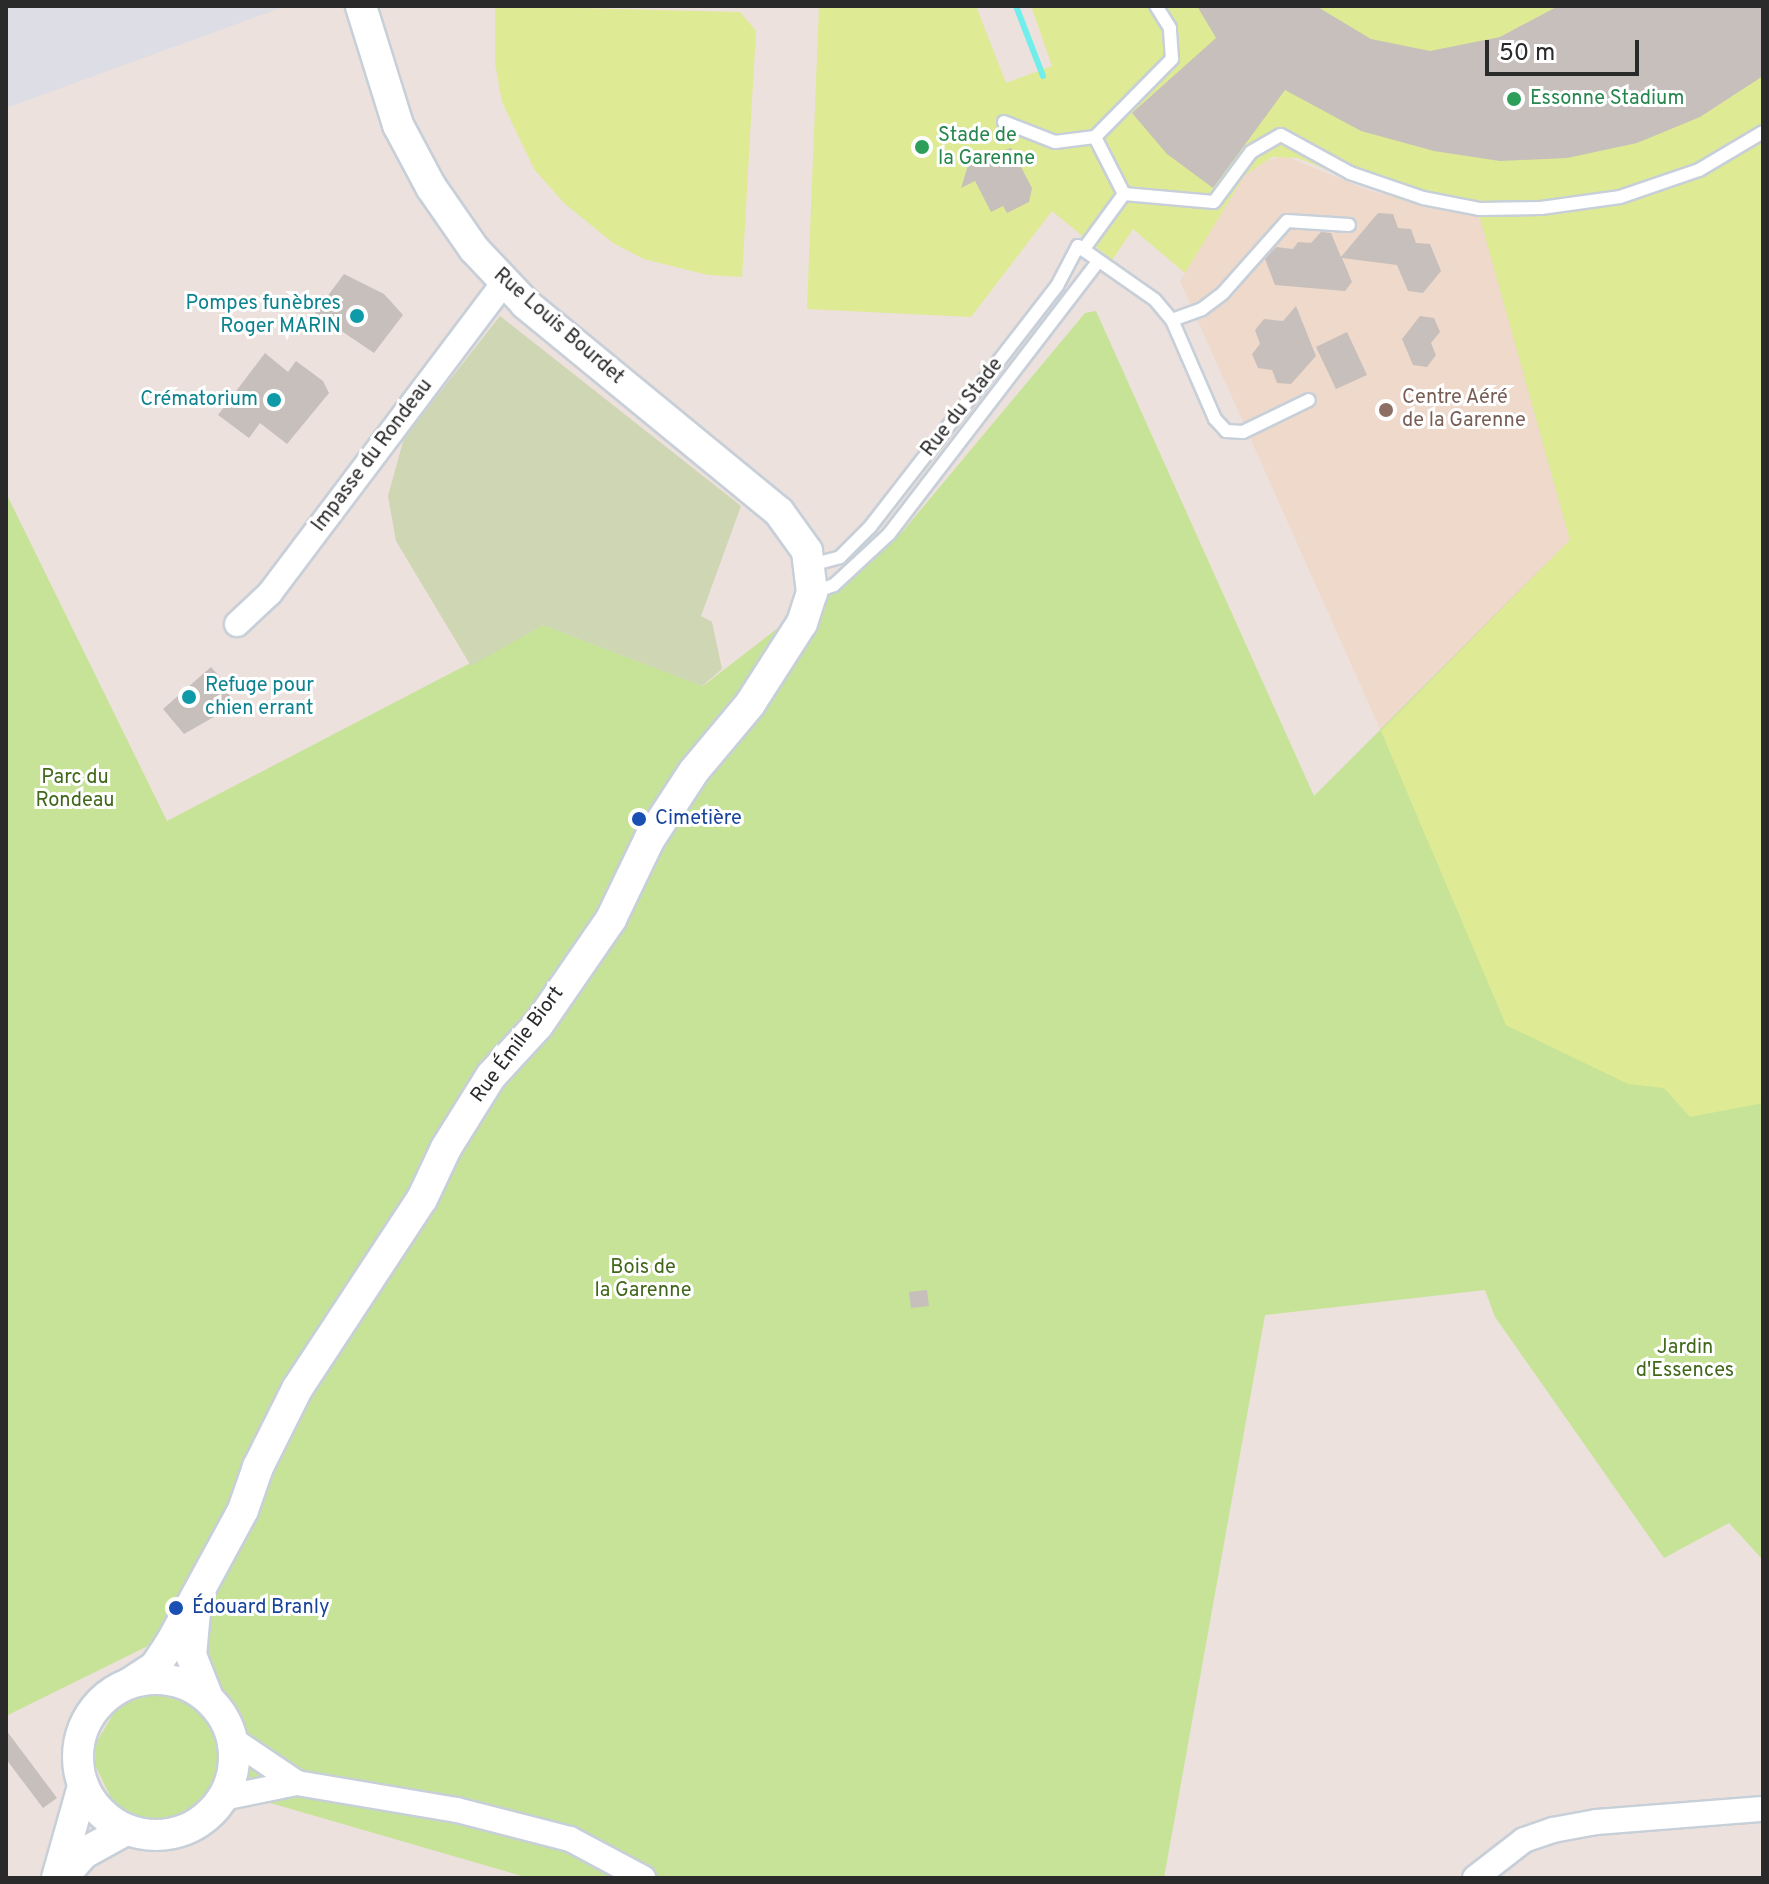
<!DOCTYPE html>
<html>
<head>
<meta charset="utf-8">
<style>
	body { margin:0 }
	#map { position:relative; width:1769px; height:1884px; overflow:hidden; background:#ece1dc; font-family:Overpass,sans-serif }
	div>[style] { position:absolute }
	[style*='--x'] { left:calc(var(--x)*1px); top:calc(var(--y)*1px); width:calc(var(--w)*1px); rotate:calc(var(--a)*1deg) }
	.industrial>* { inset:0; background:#dddde5 }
	.education>* { inset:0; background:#eed9cb }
	.green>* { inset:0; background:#c7e398 }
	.cemetery>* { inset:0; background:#ced6b3 }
	.pitch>* { inset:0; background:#deea94 }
	.stream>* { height:6px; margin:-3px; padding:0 3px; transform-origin:3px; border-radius:3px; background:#6feeec }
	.building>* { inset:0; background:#c7bfbb }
	.roads { filter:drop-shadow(2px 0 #c7cfd8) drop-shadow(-2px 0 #c7cfd8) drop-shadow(0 2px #c7cfd8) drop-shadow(0 -2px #c7cfd8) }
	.service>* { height:12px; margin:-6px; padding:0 6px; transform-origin:6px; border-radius:6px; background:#fff }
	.minor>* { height:24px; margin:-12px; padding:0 12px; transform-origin:12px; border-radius:12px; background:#fff }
	.tertiary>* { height:30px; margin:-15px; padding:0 15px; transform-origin:15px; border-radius:15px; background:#fff }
	.tertiary>.ring { margin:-15px; padding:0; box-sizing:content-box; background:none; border:30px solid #fff; border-radius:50% }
	.dots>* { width:22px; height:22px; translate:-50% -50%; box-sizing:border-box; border:4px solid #fff; border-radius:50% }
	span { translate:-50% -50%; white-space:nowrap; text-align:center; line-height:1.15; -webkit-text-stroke:6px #fff; paint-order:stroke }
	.leisure-label { font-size:20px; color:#27864d }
	.left { translate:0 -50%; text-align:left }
	.culture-label { font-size:20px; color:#0d838f }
	.right { translate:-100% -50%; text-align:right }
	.street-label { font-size:20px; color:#2a2a2a }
	.education-label { font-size:20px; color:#785e54 }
	.park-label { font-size:20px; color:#40671a }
	.transit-label { font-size:20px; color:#164399 }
	.frame { position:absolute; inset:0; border:8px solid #2a2a2a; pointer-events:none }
	.scale { position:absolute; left:1485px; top:40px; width:154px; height:36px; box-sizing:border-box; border:4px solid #2a2a2a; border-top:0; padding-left:10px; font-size:24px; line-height:28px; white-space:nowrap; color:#2a2a2a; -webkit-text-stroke:6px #fff; paint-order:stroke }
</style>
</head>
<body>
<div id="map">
	<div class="industrial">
		<i style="clip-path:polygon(6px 6px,286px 6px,6px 108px)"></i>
	</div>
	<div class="education">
		<i style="clip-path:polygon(1285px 156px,1370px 191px,1479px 214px,1570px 540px,1381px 731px,1180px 281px,1245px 175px,1258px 163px)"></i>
	</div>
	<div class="green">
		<i style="clip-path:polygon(1763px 152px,1763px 1560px,1729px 1523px,1664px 1558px,1495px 1317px,1485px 1290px,1265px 1315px,1164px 1878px,529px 1878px,250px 1797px,227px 1755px,222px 1782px,211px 1800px,174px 1822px,152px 1823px,114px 1804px,95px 1765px,96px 1743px,118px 1706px,137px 1695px,158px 1691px,198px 1702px,164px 1638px,6px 1716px,6px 493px,167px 821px,543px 625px,703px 686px,903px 531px,1085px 313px,1096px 311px,1314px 796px,1570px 540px,1479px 214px)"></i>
	</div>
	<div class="cemetery">
		<i style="clip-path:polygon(500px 316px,741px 506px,701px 616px,712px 622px,722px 669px,702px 686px,543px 625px,471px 666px,396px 541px,388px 496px,404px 438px)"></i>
	</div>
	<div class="pitch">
		<i style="clip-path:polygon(495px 6px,740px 12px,756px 31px,742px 277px,708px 275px,644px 259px,613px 243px,564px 203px,534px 169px,502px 102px,495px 63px)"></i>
		<i style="clip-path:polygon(819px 6px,976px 6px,1006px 83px,1052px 66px,1031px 6px,1763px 6px,1763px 1103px,1690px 1117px,1664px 1088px,1628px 1084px,1506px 1025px,1381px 731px,1570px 540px,1479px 214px,1399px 199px,1298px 158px,1272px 157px,1245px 175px,1185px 273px,1133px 229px,1112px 260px,1052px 211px,971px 317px,807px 309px)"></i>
	</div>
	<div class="stream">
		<i style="--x:1016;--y:6;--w:75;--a:68.9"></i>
	</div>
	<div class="building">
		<i style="clip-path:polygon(1197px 6px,1316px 6px,1371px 39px,1430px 51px,1500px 37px,1558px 6px,1763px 6px,1763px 76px,1700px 117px,1637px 143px,1567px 158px,1500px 161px,1434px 151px,1361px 131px,1285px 90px,1213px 188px,1167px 154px,1132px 113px,1216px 38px)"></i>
		<i style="clip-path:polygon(1011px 148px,1032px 188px,1029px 202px,1007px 213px,1003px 206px,991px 212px,975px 181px,961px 188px,969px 162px)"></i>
		<i style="clip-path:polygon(1378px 213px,1393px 214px,1398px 228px,1411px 229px,1416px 243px,1430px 244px,1441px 271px,1423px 293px,1408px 291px,1397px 265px,1342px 258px,1352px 282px,1345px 291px,1275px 285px,1265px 259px,1276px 247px,1293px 249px,1298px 242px,1311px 243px,1321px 232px,1331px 233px,1341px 257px)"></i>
		<i style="clip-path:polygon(344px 274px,384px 294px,403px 315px,374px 353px,315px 313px)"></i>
		<i style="clip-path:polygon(1296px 306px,1316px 356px,1291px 384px,1277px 383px,1272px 370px,1258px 368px,1252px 354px,1260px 344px,1255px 330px,1264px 319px,1283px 321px)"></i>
		<i style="clip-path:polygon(1420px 316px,1434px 318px,1440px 332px,1431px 343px,1436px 355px,1427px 367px,1413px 365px,1402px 339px)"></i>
		<i style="clip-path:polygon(1347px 332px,1367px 375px,1336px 389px,1316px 347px)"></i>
		<i style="clip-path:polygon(265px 353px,288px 372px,296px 361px,323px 381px,329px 393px,287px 444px,260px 423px,249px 438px,218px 415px)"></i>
		<i style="clip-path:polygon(211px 667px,226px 684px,233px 706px,184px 734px,163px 709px)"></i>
		<i style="clip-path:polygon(927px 1290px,929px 1306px,911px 1308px,909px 1292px)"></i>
		<i style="clip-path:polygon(6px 1730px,57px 1798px,43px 1808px,6px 1759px)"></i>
	</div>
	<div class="roads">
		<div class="service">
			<i style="--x:1004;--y:122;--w:55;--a:21.4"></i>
			<i style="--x:1055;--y:142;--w:40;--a:-7.1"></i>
			<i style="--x:1124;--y:194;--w:64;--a:-117"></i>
			<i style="--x:1095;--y:137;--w:110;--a:-45.4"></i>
			<i style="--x:1172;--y:59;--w:31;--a:-94"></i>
			<i style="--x:1170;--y:28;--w:26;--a:-122"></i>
			<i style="--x:1083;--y:250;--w:69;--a:-53.8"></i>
			<i style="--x:1124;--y:194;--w:90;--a:5.1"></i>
			<i style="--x:1214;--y:202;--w:62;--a:-53.5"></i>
			<i style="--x:1251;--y:152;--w:34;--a:-30"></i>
			<i style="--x:1281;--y:135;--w:79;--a:28.8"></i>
			<i style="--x:1350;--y:173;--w:77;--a:18.9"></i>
			<i style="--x:1423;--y:198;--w:57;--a:11.1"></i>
			<i style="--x:1479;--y:209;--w:62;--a:-0.9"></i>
			<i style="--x:1541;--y:208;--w:80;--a:-7.9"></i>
			<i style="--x:1620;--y:197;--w:83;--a:-18.9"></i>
			<i style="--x:1699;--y:170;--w:74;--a:-30.7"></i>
			<i style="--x:1172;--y:320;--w:32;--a:-20"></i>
			<i style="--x:1202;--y:309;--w:26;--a:-37"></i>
			<i style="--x:1223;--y:293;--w:96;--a:-48.4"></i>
			<i style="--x:1287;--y:221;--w:62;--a:3.7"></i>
			<i style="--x:811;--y:565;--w:30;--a:-15"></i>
			<i style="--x:840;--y:557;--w:42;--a:-45"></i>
			<i style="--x:870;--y:527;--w:305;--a:-52.2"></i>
			<i style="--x:1057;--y:286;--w:45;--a:-62.3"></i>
			<i style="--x:1078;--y:246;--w:94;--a:35"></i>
			<i style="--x:1155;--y:300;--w:26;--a:50"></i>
			<i style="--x:1172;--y:320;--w:108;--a:66.5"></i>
			<i style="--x:1215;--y:419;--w:16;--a:47"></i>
			<i style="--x:1226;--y:431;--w:17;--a:3"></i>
			<i style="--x:1243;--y:432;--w:73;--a:-25.9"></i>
			<i style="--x:812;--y:593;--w:23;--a:-20"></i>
			<i style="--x:834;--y:585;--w:75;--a:-42.8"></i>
			<i style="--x:889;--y:534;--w:343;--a:-52.5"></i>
		</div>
		<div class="minor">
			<i style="--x:237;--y:624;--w:45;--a:-43.2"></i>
			<i style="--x:270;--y:593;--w:389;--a:-53"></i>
			<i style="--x:233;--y:1740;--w:77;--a:33.9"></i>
			<i style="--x:223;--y:1798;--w:76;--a:-11.5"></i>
			<i style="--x:297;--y:1783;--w:162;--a:9.6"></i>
			<i style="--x:457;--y:1810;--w:117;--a:14.4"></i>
			<i style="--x:570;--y:1839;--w:83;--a:28.1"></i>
			<i style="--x:1475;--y:1878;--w:62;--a:-37.8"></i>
			<i style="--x:1524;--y:1840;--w:31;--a:-19"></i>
			<i style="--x:1553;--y:1830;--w:44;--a:-10.5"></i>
			<i style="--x:1596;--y:1822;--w:168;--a:-4.5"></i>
		</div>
		<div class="tertiary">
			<i style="--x:195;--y:1612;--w:43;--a:95.3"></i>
			<i style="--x:191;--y:1655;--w:46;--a:68.4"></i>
			<i class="ring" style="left:78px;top:1679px;width:126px;height:126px"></i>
			<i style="--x:130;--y:1683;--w:30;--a:-33"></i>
			<i style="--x:155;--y:1667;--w:33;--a:-57"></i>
			<i style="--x:173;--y:1639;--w:147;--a:-61.5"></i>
			<i style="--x:243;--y:1510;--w:46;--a:-70.8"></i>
			<i style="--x:258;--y:1467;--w:87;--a:-63.4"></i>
			<i style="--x:297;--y:1389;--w:227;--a:-56.7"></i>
			<i style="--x:422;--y:1199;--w:56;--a:-64.8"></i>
			<i style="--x:446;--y:1148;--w:85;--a:-58"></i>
			<i style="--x:491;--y:1076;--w:69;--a:-47.3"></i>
			<i style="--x:538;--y:1025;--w:129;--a:-55.4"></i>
			<i style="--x:611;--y:919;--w:88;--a:-64.3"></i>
			<i style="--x:649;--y:840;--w:82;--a:-56.9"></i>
			<i style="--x:694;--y:771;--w:87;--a:-50.1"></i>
			<i style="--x:750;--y:704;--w:96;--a:-57.3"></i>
			<i style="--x:802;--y:623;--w:32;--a:-72"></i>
			<i style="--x:812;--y:593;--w:42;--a:-96.8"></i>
			<i style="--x:807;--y:551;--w:48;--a:-125.7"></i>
			<i style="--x:779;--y:512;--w:328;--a:-140.6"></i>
			<i style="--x:526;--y:304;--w:76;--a:-133.4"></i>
			<i style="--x:474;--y:249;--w:75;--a:-124.7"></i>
			<i style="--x:431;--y:187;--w:70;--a:-118"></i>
			<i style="--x:398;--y:125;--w:125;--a:-107.3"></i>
			<i style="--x:57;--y:1878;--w:96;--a:-74.2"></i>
			<i style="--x:62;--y:1878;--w:33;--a:-49"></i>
			<i style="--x:84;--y:1853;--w:48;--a:-28.7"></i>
		</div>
	</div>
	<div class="dots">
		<i style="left:1514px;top:99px;background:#2e9e5b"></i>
		<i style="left:922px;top:147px;background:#2e9e5b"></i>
		<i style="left:357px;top:316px;background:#0f9aa8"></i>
		<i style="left:274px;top:400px;background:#0f9aa8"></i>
		<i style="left:1386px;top:410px;background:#8d6e63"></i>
		<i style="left:189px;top:697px;background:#0f9aa8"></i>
		<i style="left:639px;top:819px;background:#1a4fb4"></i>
		<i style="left:176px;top:1608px;background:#1a4fb4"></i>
	</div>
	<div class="leisure-label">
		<span class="left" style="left:1530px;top:99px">Essonne Stadium</span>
		<span class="left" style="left:938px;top:148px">Stade de<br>la Garenne</span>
	</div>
	<div class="culture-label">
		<span class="right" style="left:341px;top:316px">Pompes funèbres<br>Roger MARIN</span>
		<span class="right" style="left:258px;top:400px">Crématorium</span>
		<span class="left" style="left:205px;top:698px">Refuge pour<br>chien errant</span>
	</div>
	<div class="street-label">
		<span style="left:558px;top:327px;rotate:41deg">Rue Louis Bourdet</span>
		<span style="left:963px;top:408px;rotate:-52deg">Rue du Stade</span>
		<span style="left:373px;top:456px;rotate:-53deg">Impasse du Rondeau</span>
		<span style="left:518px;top:1045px;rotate:-53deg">Rue Émile Biort</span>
	</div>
	<div class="education-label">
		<span class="left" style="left:1402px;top:410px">Centre Aéré<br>de la Garenne</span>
	</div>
	<div class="park-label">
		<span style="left:75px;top:790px">Parc du<br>Rondeau</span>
		<span style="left:643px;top:1280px">Bois de<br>la Garenne</span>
		<span style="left:1685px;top:1360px">Jardin<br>d'Essences</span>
	</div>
	<div class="transit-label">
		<span class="left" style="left:655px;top:819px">Cimetière</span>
		<span class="left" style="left:192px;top:1608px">Édouard Branly</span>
	</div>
	<div class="frame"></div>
	<div class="scale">50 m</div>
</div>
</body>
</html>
